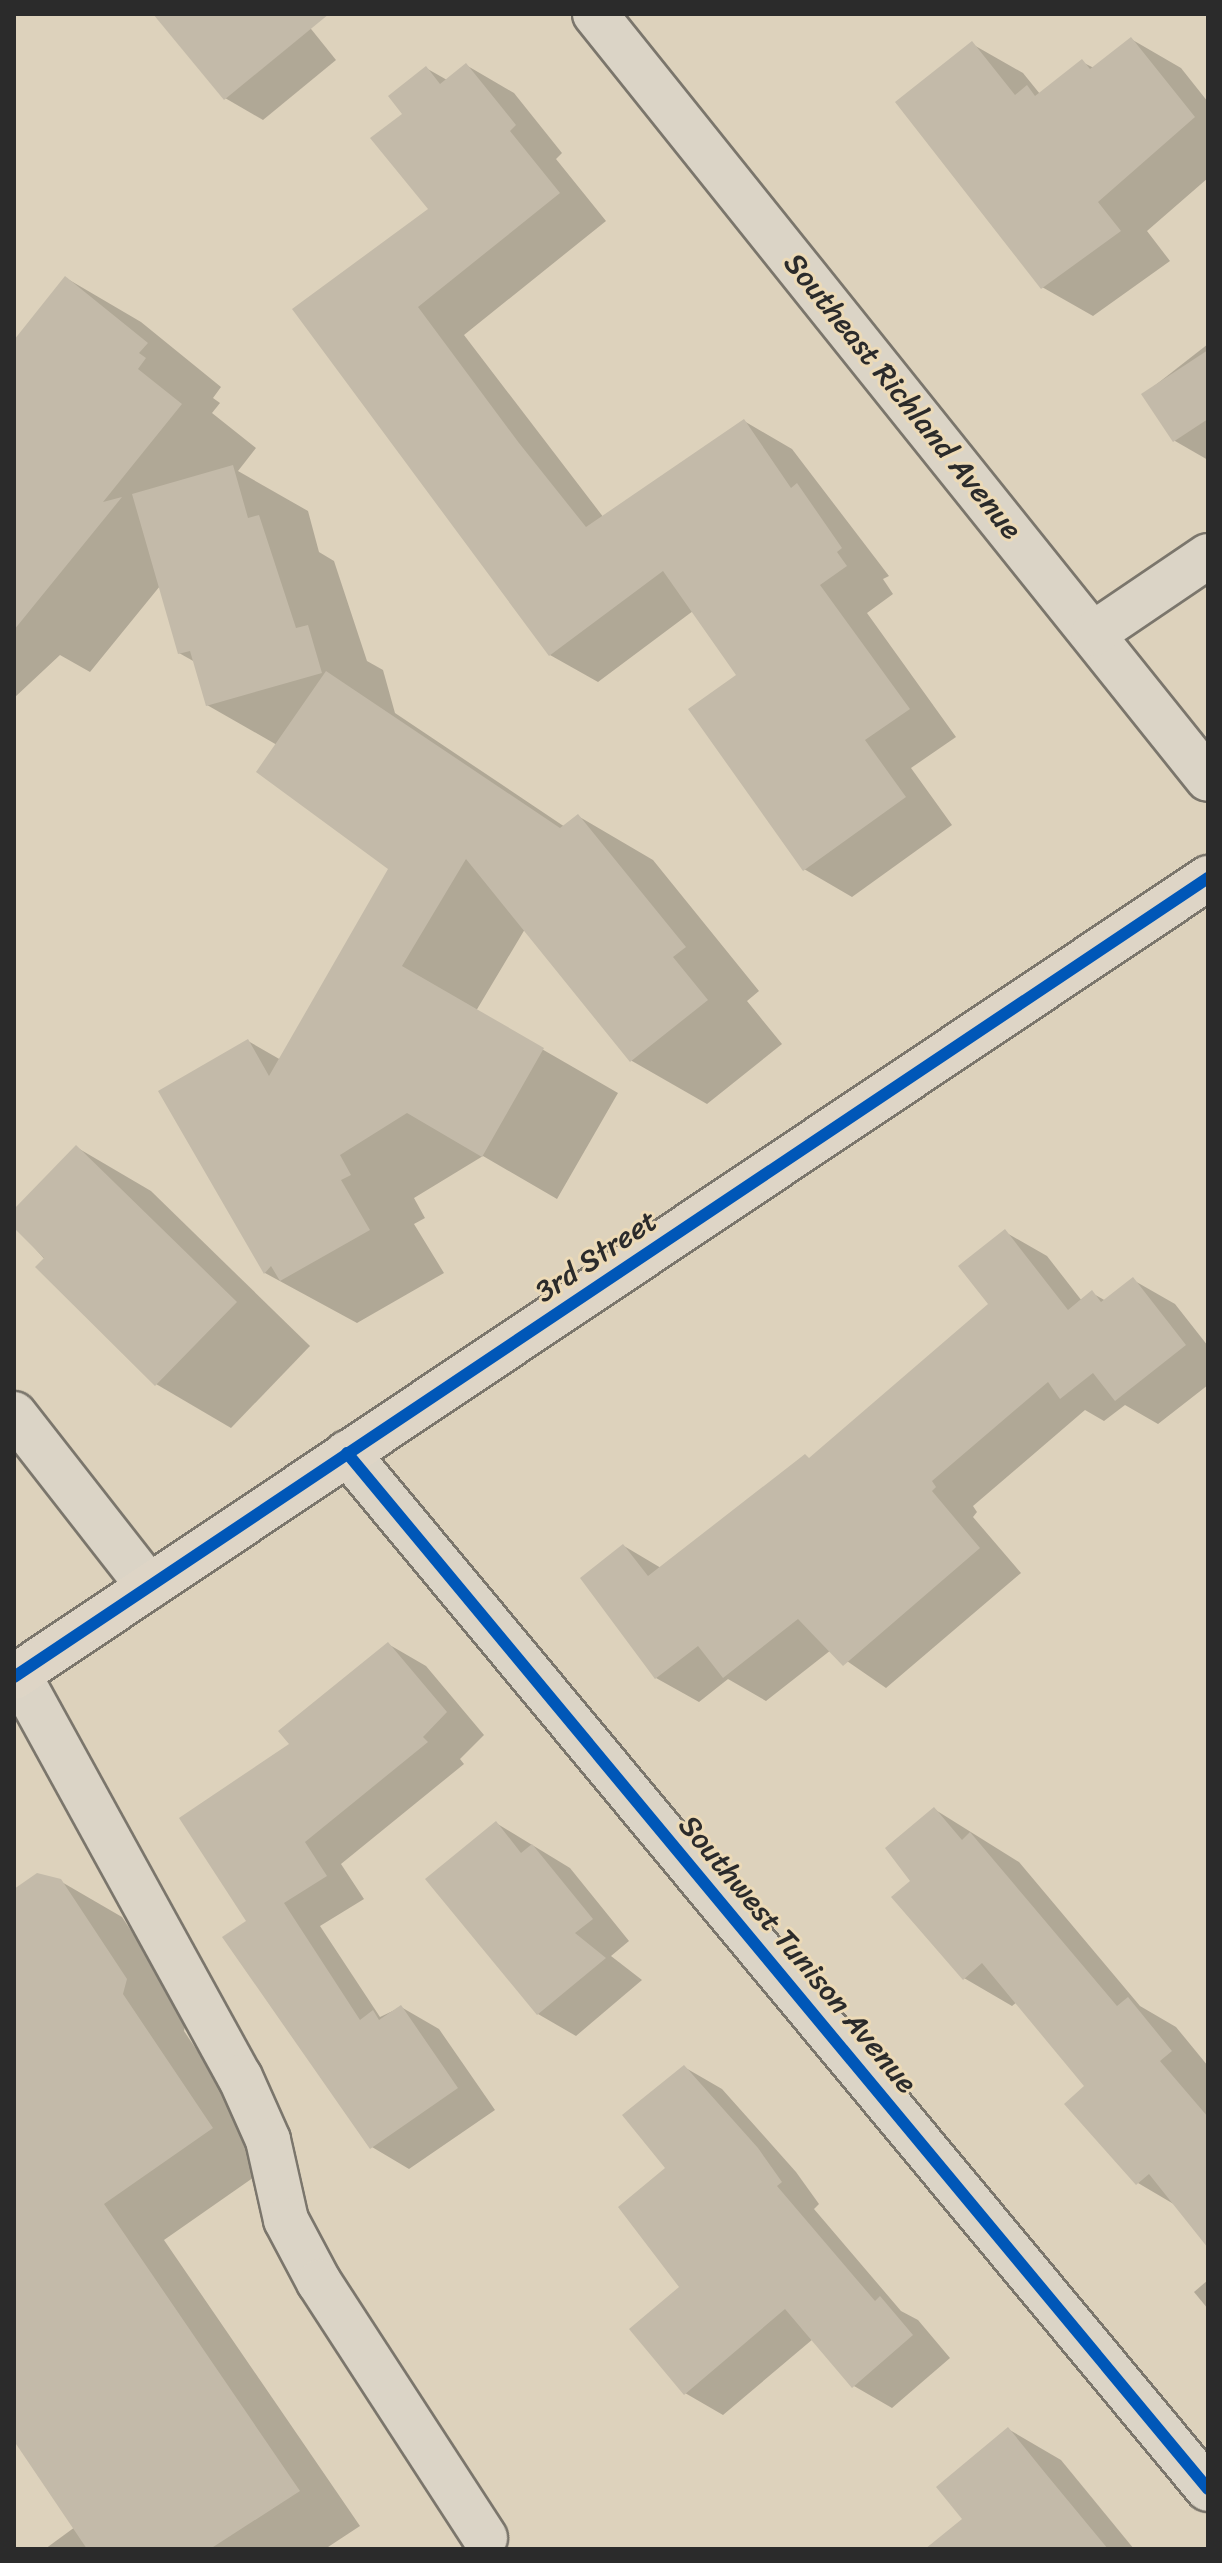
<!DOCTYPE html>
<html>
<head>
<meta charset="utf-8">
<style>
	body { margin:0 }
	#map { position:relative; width:1222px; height:2563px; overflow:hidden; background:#ddd2bc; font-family:Sriracha,sans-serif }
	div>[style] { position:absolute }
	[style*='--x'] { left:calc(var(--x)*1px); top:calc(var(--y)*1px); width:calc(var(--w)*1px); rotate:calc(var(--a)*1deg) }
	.shadow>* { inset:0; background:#0003 }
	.building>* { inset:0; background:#c3baa9 }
	.roads { filter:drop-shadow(2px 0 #7b766c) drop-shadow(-2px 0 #7b766c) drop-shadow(0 2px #7b766c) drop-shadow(0 -2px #7b766c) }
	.minor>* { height:44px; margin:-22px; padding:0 22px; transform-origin:22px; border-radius:22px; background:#dbd4c6 }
	.highway>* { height:44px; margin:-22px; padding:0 22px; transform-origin:22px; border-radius:22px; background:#ded5c6 }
	.cycleway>* { height:12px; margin:-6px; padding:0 6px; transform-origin:6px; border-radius:6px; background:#0057b8 }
	span { translate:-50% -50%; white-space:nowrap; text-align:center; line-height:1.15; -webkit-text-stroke:6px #ecdab7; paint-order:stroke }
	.street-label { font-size:30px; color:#2b2b2b }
	.frame { position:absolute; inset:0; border:16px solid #2b2b2b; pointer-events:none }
</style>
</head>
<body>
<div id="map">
	<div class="shadow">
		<i style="clip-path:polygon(156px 14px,299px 14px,336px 60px,263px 120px,225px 98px)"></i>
		<i style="clip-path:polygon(1131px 39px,1181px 68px,1208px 102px,1208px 178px,1147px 231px,1170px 261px,1093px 316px,1042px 287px,972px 44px,1023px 73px,1040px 94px,1082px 62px,1094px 68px)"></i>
		<i style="clip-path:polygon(466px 65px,514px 93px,562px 153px,556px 159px,606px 221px,464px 335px,604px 518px,744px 421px,792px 449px,889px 576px,883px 579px,893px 594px,867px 613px,956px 737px,911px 768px,952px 825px,852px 897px,804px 869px,738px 676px,693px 611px,598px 682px,550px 655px,294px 310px,431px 209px,405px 114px,426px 68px,447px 80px)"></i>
		<i style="clip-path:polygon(66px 278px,141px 322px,221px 387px,213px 398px,220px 403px,212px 413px,256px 448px,238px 471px,308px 511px,319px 552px,334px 561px,367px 661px,383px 670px,395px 713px,565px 827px,578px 816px,653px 860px,759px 991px,747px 1001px,782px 1044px,707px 1104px,632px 1061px,525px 929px,476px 1011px,618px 1093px,557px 1199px,483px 1156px,414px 1198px,425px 1218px,414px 1224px,444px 1273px,357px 1323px,265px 1273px,161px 1091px,248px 1041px,281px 1060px,391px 869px,277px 745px,207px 705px,195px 662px,179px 653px,160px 586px,90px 672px,60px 655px,14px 698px,14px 343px)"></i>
		<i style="clip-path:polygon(1208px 344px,1208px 460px,1175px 441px,1144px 394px)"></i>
		<i style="clip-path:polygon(76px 1147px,151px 1191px,310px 1346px,231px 1428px,156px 1384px,14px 1225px,14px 1212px)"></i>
		<i style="clip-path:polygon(1005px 1232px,1047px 1256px,1082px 1301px,1092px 1293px,1106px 1301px,1133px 1280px,1175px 1304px,1208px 1346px,1208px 1385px,1158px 1424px,1125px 1405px,1104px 1421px,1085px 1410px,973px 1506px,977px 1512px,973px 1517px,1021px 1573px,886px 1688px,831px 1650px,766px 1701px,728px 1679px,699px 1702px,656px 1678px,624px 1546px,661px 1568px,810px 1459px,991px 1305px)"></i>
		<i style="clip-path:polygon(388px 1644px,426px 1666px,484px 1735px,460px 1759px,464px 1764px,341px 1864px,364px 1899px,320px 1926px,380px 2017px,401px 2007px,439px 2029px,495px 2110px,409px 2169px,372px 2147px,249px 1921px,292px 1744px)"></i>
		<i style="clip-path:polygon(934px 1809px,1019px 1862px,1140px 2006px,1176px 2027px,1208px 2066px,1208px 2245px,1177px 2206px,1138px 2183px,1087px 2086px,1017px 2002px,1012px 2006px,964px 1978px,913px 1882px)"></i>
		<i style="clip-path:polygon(496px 1823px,570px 1868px,629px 1941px,611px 1956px,642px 1980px,576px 2036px,538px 2014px)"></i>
		<i style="clip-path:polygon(60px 1881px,122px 1917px,187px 2016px,184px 2031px,273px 2164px,164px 2240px,360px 2526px,325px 2549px,45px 2549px,75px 2527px,14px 2437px,14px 1892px)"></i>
		<i style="clip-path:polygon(684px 2067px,722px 2089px,796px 2172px,819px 2204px,814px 2209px,901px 2311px,918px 2320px,950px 2358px,892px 2408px,854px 2386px,813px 2339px,723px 2415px,685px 2393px,681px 2288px,667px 2168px)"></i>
		<i style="clip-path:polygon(1208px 2280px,1208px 2309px,1194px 2292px)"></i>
		<i style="clip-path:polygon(1008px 2429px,1061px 2460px,1134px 2549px,953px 2549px)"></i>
	</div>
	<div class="building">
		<i style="clip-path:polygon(153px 14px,329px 14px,224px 100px)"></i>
		<i style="clip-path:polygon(1131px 37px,1195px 117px,1098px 202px,1121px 231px,1041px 289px,895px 102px,972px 41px,1015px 95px,1027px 85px,1035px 96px,1082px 59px,1090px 69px)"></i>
		<i style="clip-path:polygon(466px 63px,516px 125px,510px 131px,560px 193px,418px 307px,519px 443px,586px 527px,744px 419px,791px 488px,797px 483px,842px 548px,837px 552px,847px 566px,820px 585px,910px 709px,865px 740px,906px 797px,803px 871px,688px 709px,736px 675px,663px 571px,549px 656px,292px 309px,428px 209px,370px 138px,402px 114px,388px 96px,426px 66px,440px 84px)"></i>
		<i style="clip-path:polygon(65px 276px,148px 343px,139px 353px,146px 358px,138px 369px,182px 404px,103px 502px,122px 497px,14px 630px,14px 340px)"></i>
		<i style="clip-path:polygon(1208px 350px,1208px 419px,1173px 442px,1141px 394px)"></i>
		<i style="clip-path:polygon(233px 465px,248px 518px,259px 515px,296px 628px,308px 625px,322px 673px,206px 706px,190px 651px,178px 654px,132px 494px)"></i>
		<i style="clip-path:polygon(326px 671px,560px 828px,578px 814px,686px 947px,673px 957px,708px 1000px,630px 1062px,466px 859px,402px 966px,544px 1048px,482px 1157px,407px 1113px,340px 1155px,351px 1175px,341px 1180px,370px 1230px,280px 1281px,271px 1266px,264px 1274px,158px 1091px,248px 1039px,269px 1076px,388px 869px,256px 772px)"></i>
		<i style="clip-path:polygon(76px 1145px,237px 1302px,155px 1386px,35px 1267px,44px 1258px,14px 1228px,14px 1209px)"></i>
		<i style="clip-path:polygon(1005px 1229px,1068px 1310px,1092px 1290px,1101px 1302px,1133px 1277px,1186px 1345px,1115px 1401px,1093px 1373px,1060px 1399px,1048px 1382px,932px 1481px,936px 1487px,932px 1491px,980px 1548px,843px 1666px,798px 1619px,723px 1678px,698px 1646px,655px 1679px,580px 1578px,623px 1544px,648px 1576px,805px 1454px,809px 1458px,988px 1304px,958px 1266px)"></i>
		<i style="clip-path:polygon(388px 1642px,447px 1712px,423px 1737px,428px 1742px,305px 1842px,327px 1876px,284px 1903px,360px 2020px,373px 2010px,379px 2020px,401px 2005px,458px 2088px,370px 2149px,222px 1937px,246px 1921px,179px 1818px,289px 1744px,278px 1731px)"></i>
		<i style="clip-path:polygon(934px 1807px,962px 1840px,970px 1832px,1117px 2006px,1128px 1997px,1172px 2051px,1160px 2061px,1208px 2117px,1208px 2248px,1149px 2174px,1136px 2185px,1064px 2104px,1084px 2086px,982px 1963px,963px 1980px,891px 1897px,910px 1881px,885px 1848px)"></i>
		<i style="clip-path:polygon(496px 1821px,521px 1853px,532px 1844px,593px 1919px,575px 1933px,606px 1958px,537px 2015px,425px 1879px)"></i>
		<i style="clip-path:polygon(37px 1873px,61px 1879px,127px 1979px,123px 1994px,213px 2128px,104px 2204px,300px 2491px,210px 2549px,87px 2549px,14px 2441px,14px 1889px)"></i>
		<i style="clip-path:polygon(684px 2065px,758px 2148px,782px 2182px,777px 2186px,875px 2301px,880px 2296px,913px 2335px,852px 2388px,785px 2309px,684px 2395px,629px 2329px,679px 2287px,618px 2207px,665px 2168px,622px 2115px)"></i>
		<i style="clip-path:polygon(1008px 2427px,1046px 2474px,1108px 2549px,925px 2549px,962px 2519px,936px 2487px)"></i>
	</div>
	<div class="roads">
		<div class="minor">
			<i style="--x:595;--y:14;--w:980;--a:51.29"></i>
			<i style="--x:1093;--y:634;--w:139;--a:-34.1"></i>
			<i style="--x:14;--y:1414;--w:219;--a:52"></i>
			<i style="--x:347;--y:1453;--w:1347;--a:50.27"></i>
			<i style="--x:18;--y:1674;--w:460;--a:61.2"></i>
			<i style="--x:240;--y:2077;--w:69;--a:66"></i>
			<i style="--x:268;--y:2140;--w:82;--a:77.3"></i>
			<i style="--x:286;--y:2220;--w:70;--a:62"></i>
			<i style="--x:319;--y:2282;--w:305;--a:57"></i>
		</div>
		<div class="highway">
			<i style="--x:14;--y:1677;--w:1437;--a:-33.79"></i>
		</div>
	</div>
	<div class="cycleway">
		<i style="--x:347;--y:1453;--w:1347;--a:50.27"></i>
		<i style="--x:14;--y:1677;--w:1437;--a:-33.79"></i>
	</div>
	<div class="street-label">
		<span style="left:903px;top:396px;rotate:51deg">Southeast Richland Avenue</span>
		<span style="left:596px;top:1256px;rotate:-34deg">3rd Street</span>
		<span style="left:798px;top:1954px;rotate:50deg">Southwest Tunison Avenue</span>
	</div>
	<div class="frame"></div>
</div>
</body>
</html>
